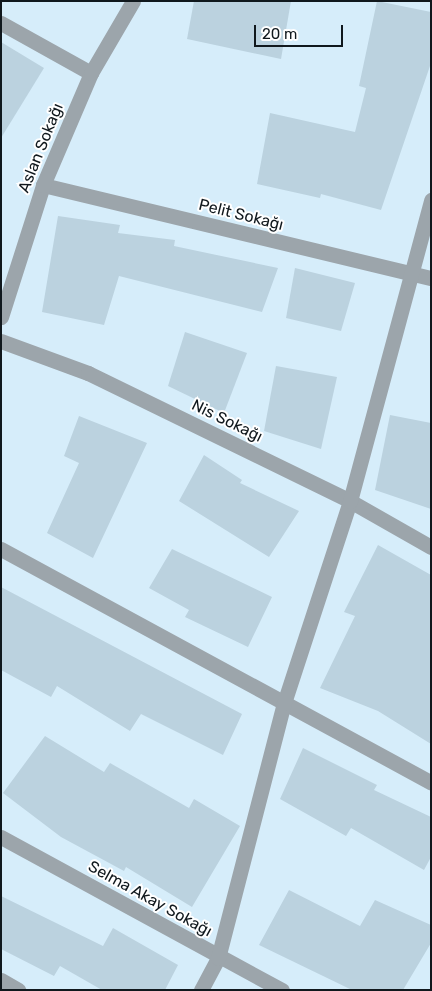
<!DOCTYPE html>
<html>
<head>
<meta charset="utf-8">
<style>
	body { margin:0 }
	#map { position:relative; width:432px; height:991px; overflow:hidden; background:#d6edfa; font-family:Rubik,sans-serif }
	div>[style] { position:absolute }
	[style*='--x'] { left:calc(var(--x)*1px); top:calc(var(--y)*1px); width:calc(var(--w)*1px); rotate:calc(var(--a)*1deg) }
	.building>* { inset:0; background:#bbd2df }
	.minor>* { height:15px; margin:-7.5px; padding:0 7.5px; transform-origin:7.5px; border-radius:7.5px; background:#9ca5ab }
	.tertiary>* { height:15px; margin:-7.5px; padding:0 7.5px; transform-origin:7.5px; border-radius:7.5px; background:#9ca5ab }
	span { translate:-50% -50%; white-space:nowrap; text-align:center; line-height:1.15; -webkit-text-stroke:4px #fff; paint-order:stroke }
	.street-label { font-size:16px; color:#10181d }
	.frame { position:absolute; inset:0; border:2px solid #10181d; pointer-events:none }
	.scale { position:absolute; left:254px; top:25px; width:89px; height:22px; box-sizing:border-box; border:2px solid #10181d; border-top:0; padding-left:6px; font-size:15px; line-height:18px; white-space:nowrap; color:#10181d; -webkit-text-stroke:4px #fff; paint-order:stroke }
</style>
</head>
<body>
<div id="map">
	<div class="building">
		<i style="clip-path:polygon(194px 1px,291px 1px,281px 59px,187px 39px)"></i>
		<i style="clip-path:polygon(377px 1px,431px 12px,431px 63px,381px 210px,321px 194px,320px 198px,257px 184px,270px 113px,355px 132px,366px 88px,359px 86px)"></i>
		<i style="clip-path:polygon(1px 42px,44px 68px,1px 138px)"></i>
		<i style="clip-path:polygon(58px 216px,120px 225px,118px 233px,175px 240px,174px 246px,278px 268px,262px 312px,119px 276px,104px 325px,42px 312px)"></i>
		<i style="clip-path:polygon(295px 268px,355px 283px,341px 331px,286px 318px)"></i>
		<i style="clip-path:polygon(185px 332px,247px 353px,224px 413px,168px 386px)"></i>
		<i style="clip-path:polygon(276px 366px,337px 377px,321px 449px,264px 431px)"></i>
		<i style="clip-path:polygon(390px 415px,431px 423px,431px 509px,375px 490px)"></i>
		<i style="clip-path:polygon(79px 416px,147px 443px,93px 558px,47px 533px,79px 463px,64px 456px)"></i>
		<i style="clip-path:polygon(204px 455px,242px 480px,240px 483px,299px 511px,269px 557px,179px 501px)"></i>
		<i style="clip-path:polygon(378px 545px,431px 575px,431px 744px,378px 711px,320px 688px,355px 616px,344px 612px)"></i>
		<i style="clip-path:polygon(172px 549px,272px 597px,248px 647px,185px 617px,189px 610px,149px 588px)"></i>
		<i style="clip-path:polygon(1px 587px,242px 714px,223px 755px,141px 714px,130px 731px,57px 686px,51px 697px,1px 670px)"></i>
		<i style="clip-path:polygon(45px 736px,104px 772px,110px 763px,189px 808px,194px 799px,240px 826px,192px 907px,126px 867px,124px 871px,61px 837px,3px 793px)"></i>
		<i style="clip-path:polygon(303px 748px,377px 785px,374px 790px,431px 817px,431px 857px,424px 870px,351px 828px,346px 836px,280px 799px)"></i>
		<i style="clip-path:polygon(289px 890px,360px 926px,375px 900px,431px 925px,431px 943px,403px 990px,352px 990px,259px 945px)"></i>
		<i style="clip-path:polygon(1px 896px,103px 946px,113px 928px,178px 965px,165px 990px,102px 990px,60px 966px,54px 976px,1px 949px)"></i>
	</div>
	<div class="minor">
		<i style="--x:1;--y:23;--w:103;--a:29.1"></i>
		<i style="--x:43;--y:185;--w:399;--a:13.5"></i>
		<i style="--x:1;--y:341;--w:93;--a:20.2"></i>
		<i style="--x:88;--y:373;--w:292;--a:26"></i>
		<i style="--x:350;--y:501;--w:93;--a:29.6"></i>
		<i style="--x:1;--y:549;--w:489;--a:28.5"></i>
		<i style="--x:1;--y:837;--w:320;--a:28.6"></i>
		<i style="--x:1;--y:980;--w:20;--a:30"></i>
		<i style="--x:201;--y:990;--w:36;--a:-62"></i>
		<i style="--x:218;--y:958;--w:263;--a:-75.5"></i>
		<i style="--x:284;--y:703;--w:213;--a:-71.9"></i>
		<i style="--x:350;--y:501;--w:312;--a:-74.9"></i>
	</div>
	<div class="tertiary">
		<i style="--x:1;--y:317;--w:139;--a:-72.3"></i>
		<i style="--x:43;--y:185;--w:122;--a:-66.8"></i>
		<i style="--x:91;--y:73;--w:83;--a:-59.7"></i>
	</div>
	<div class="street-label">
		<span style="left:41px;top:148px;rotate:-68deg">Aslan Sokağı</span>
		<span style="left:241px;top:215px;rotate:14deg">Pelit Sokağı</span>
		<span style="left:227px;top:421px;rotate:26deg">Nis Sokağı</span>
		<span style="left:150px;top:899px;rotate:29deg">Selma Akay Sokağı</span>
	</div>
	<div class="frame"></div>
	<div class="scale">20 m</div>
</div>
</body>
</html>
